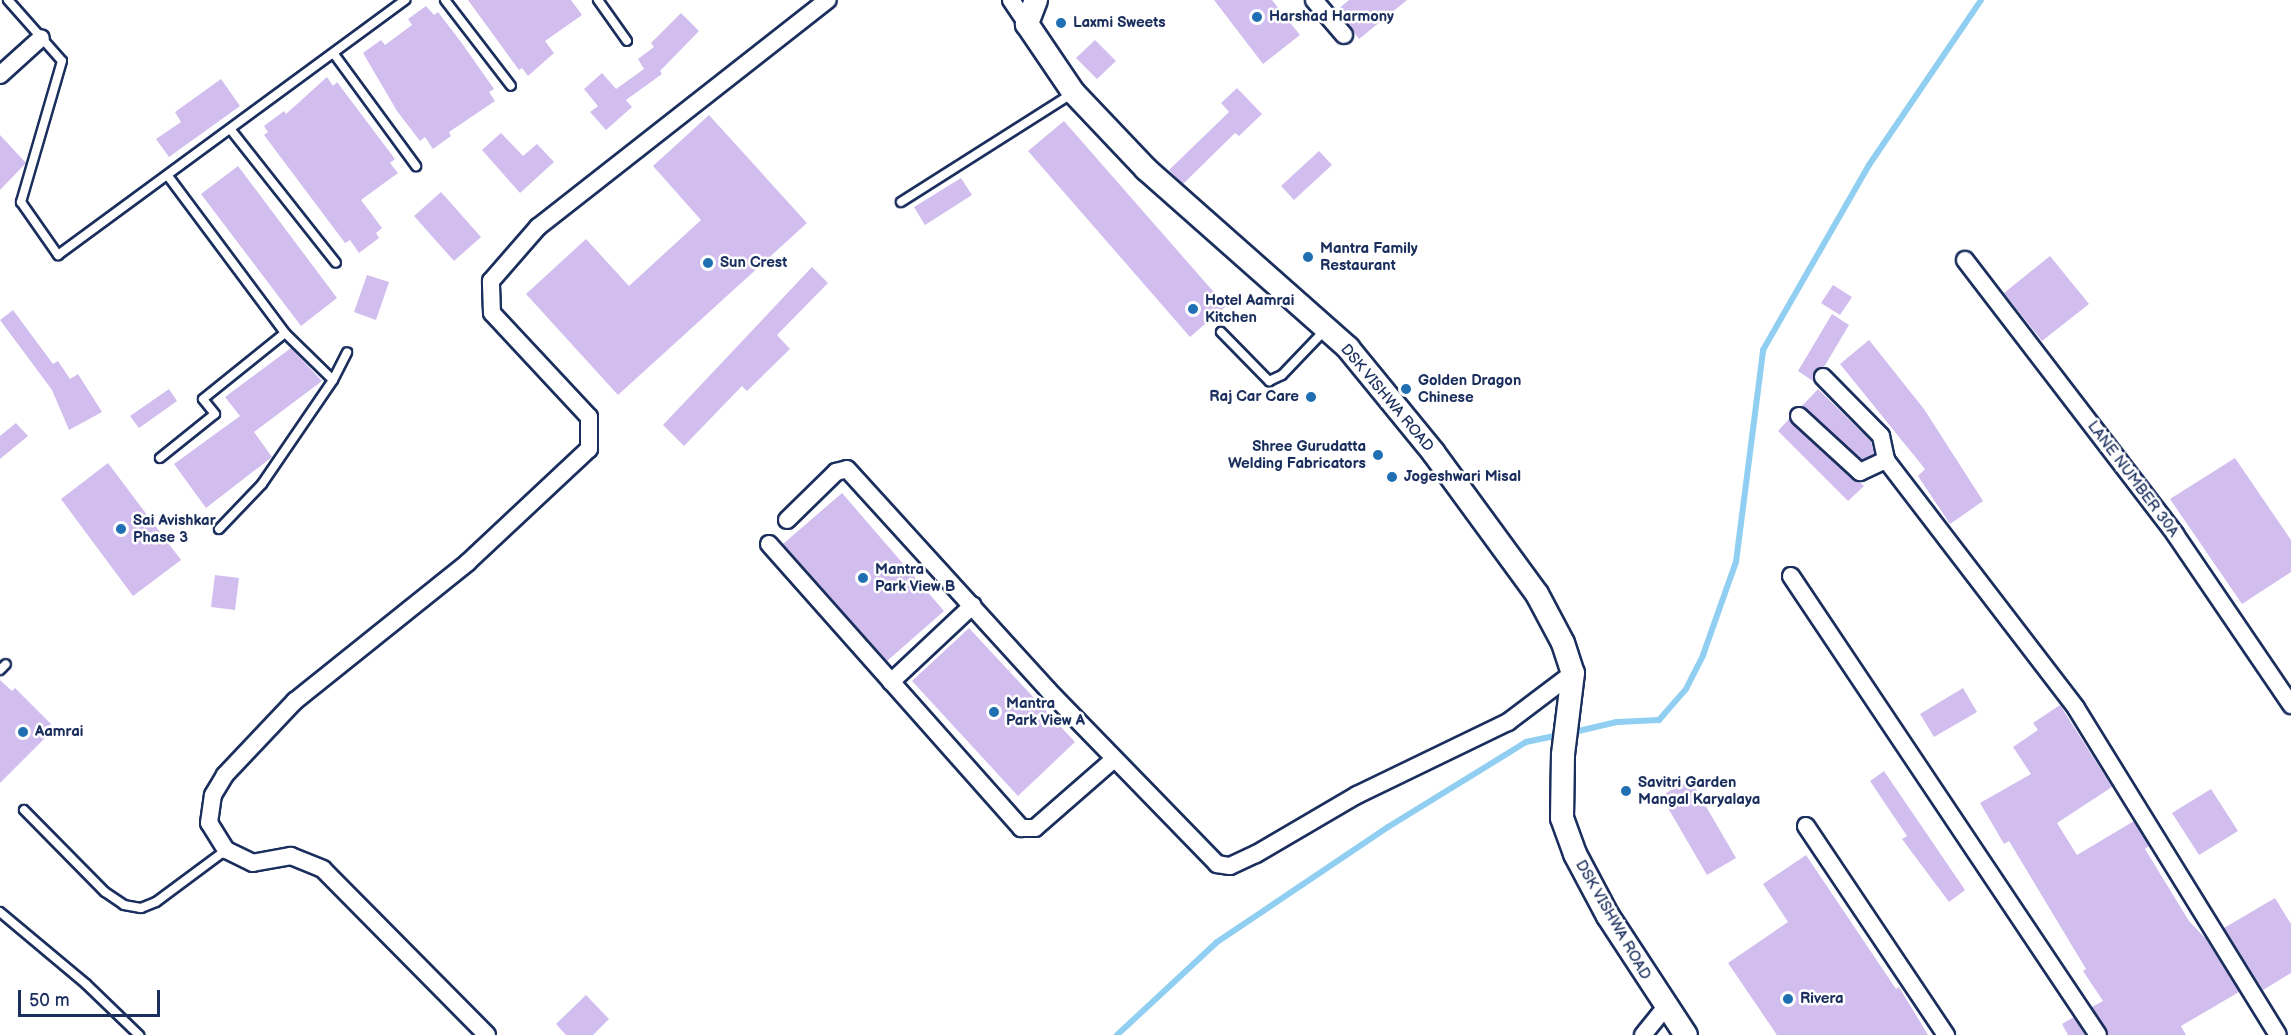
<!DOCTYPE html>
<html>
<head>
<meta charset="utf-8">
<style>
	body { margin:0 }
	#map { position:relative; width:2291px; height:1035px; overflow:hidden; background:#fff; font-family:"Balsamiq Sans",sans-serif }
	div>[style] { position:absolute }
	[style*='--x'] { left:calc(var(--x)*1px); top:calc(var(--y)*1px); width:calc(var(--w)*1px); rotate:calc(var(--a)*1deg) }
	.stream>* { height:6px; margin:-3px; padding:0 3px; transform-origin:3px; border-radius:3px; background:#90cff1 }
	.building>* { inset:0; background:#d2beee }
	.roads { filter:drop-shadow(2px 0 #1b2f5e) drop-shadow(-2px 0 #1b2f5e) drop-shadow(0 2px #1b2f5e) drop-shadow(0 -2px #1b2f5e) }
	.lane>* { height:8px; margin:-4px; padding:0 4px; transform-origin:4px; border-radius:4px; background:#fff }
	.street>* { height:16px; margin:-8px; padding:0 8px; transform-origin:8px; border-radius:8px; background:#fff }
	.secondary>* { height:22px; margin:-11px; padding:0 11px; transform-origin:11px; border-radius:11px; background:#fff }
	.dots>* { width:16px; height:16px; translate:-50% -50%; box-sizing:border-box; border:3px solid #fff; border-radius:50% }
	span { translate:-50% -50%; white-space:nowrap; text-align:center; line-height:1.15; -webkit-text-stroke:5px #fff; paint-order:stroke }
	.poi-label { font-size:15px; color:#1b2f5e; font-weight:700 }
	.left { translate:0 -50%; text-align:left }
	.right { translate:-100% -50%; text-align:right }
	.street-label { font-size:15px; color:#1b2f5e }
	.scale { position:absolute; left:18px; top:990px; width:142px; height:27px; box-sizing:border-box; border:3px solid #1b2f5e; border-top:0; padding-left:8px; font-size:18px; line-height:21px; white-space:nowrap; color:#1b2f5e; -webkit-text-stroke:4px #fff; paint-order:stroke }
</style>
</head>
<body>
<div id="map">
	<div class="stream">
		<i style="--x:1570;--y:733;--w:48;--a:-13.2"></i>
		<i style="--x:1617;--y:722;--w:42;--a:-2.7"></i>
		<i style="--x:1659;--y:720;--w:41;--a:-48.9"></i>
		<i style="--x:1686;--y:689;--w:38;--a:-63"></i>
		<i style="--x:1703;--y:655;--w:99;--a:-70.5"></i>
		<i style="--x:1736;--y:562;--w:214;--a:-82.7"></i>
		<i style="--x:1763;--y:350;--w:213;--a:-60.2"></i>
		<i style="--x:1869;--y:165;--w:199;--a:-55.8"></i>
		<i style="--x:1117;--y:1035;--w:137;--a:-42.9"></i>
		<i style="--x:1217;--y:942;--w:206;--a:-33.9"></i>
		<i style="--x:1388;--y:827;--w:162;--a:-31.6"></i>
		<i style="--x:1526;--y:742;--w:35;--a:-12"></i>
	</div>
	<div class="building">
		<i style="clip-path:polygon(468px 0,571px 0,582px 15px,545px 41px,554px 53px,528px 76px,522px 68px,519px 70px)"></i>
		<i style="clip-path:polygon(1214px 0,1272px 0,1300px 35px,1263px 64px)"></i>
		<i style="clip-path:polygon(1349px 0,1407px 0,1359px 39px,1337px 10px)"></i>
		<i style="clip-path:polygon(426px 6px,434px 15px,438px 12px,461px 42px,494px 89px,489px 92px,495px 101px,449px 132px,451px 136px,433px 149px,425px 137px,420px 141px,397px 111px,363px 53px,381px 40px,385px 45px,412px 25px,408px 19px)"></i>
		<i style="clip-path:polygon(681px 13px,699px 31px,660px 71px,662px 74px,626px 100px,632px 107px,606px 130px,590px 112px,598px 106px,584px 89px,602px 73px,616px 89px,644px 69px,638px 59px,654px 47px,651px 43px)"></i>
		<i style="clip-path:polygon(1095px 40px,1116px 61px,1097px 79px,1076px 58px)"></i>
		<i style="clip-path:polygon(327px 77px,333px 86px,337px 82px,395px 159px,390px 163px,398px 173px,361px 200px,382px 228px,376px 233px,379px 238px,359px 253px,350px 240px,345px 243px,264px 135px,268px 132px,264px 126px,284px 111px,286px 114px)"></i>
		<i style="clip-path:polygon(221px 79px,240px 106px,169px 157px,156px 139px,181px 122px,175px 112px)"></i>
		<i style="clip-path:polygon(1237px 88px,1262px 114px,1239px 136px,1235px 133px,1183px 184px,1169px 170px,1229px 112px,1221px 103px)"></i>
		<i style="clip-path:polygon(709px 115px,807px 223px,618px 395px,526px 294px,586px 239px,629px 286px,701px 220px,653px 166px)"></i>
		<i style="clip-path:polygon(1064px 121px,1226px 306px,1190px 337px,1028px 151px)"></i>
		<i style="clip-path:polygon(501px 133px,523px 156px,537px 144px,554px 162px,520px 193px,482px 150px)"></i>
		<i style="clip-path:polygon(0 135px,26px 163px,0 190px)"></i>
		<i style="clip-path:polygon(1319px 151px,1332px 165px,1294px 200px,1281px 186px)"></i>
		<i style="clip-path:polygon(238px 166px,337px 298px,301px 326px,201px 194px)"></i>
		<i style="clip-path:polygon(961px 178px,972px 195px,925px 225px,914px 207px)"></i>
		<i style="clip-path:polygon(441px 192px,481px 237px,454px 261px,414px 216px)"></i>
		<i style="clip-path:polygon(2050px 256px,2089px 304px,2042px 341px,2004px 293px)"></i>
		<i style="clip-path:polygon(812px 267px,828px 283px,777px 335px,790px 349px,747px 391px,742px 386px,684px 446px,663px 425px)"></i>
		<i style="clip-path:polygon(367px 275px,389px 282px,376px 320px,354px 312px)"></i>
		<i style="clip-path:polygon(1833px 285px,1852px 297px,1840px 315px,1821px 303px)"></i>
		<i style="clip-path:polygon(13px 310px,53px 364px,58px 361px,70px 379px,78px 374px,102px 412px,69px 430px,52px 390px,0 320px)"></i>
		<i style="clip-path:polygon(1832px 314px,1849px 325px,1824px 367px,1815px 370px,1813px 381px,1798px 371px)"></i>
		<i style="clip-path:polygon(1869px 340px,1924px 409px,1983px 501px,1950px 524px,1918px 476px,1925px 469px,1840px 364px)"></i>
		<i style="clip-path:polygon(291px 348px,322px 381px,254px 432px,272px 457px,206px 508px,174px 464px,240px 416px,225px 397px)"></i>
		<i style="clip-path:polygon(169px 389px,177px 401px,139px 428px,130px 416px)"></i>
		<i style="clip-path:polygon(1818px 389px,1871px 441px,1874px 454px,1862px 460px,1802px 406px)"></i>
		<i style="clip-path:polygon(1789px 419px,1864px 486px,1848px 501px,1778px 431px)"></i>
		<i style="clip-path:polygon(16px 423px,28px 436px,0 459px,0 436px)"></i>
		<i style="clip-path:polygon(2235px 458px,2291px 540px,2291px 572px,2242px 604px,2170px 499px)"></i>
		<i style="clip-path:polygon(108px 463px,181px 560px,133px 596px,61px 499px)"></i>
		<i style="clip-path:polygon(842px 493px,944px 611px,887px 661px,783px 544px)"></i>
		<i style="clip-path:polygon(215px 575px,239px 578px,235px 610px,211px 607px)"></i>
		<i style="clip-path:polygon(969px 628px,1075px 742px,1018px 796px,912px 681px)"></i>
		<i style="clip-path:polygon(0 680px,12px 691px,15px 688px,51px 724px,45px 730px,49px 734px,0 783px)"></i>
		<i style="clip-path:polygon(1963px 688px,1977px 712px,1934px 737px,1920px 714px)"></i>
		<i style="clip-path:polygon(2060px 705px,2112px 787px,2057px 823px,2077px 855px,2134px 821px,2149px 846px,2145px 849px,2189px 921px,2206px 939px,2239px 992px,2181px 1026px,2186px 1035px,2108px 1035px,2092px 1007px,2103px 1001px,2083px 971px,2086px 969px,2009px 841px,2004px 844px,1980px 803px,2031px 774px,2013px 747px,2038px 730px,2033px 723px)"></i>
		<i style="clip-path:polygon(1884px 771px,1965px 890px,1949px 902px,1902px 839px,1907px 836px,1870px 781px)"></i>
		<i style="clip-path:polygon(1690px 779px,1736px 858px,1707px 875px,1661px 796px)"></i>
		<i style="clip-path:polygon(2211px 789px,2238px 831px,2199px 855px,2172px 813px)"></i>
		<i style="clip-path:polygon(1806px 855px,1896px 989px,1899px 987px,1928px 1035px,1777px 1035px,1728px 963px,1788px 922px,1763px 884px)"></i>
		<i style="clip-path:polygon(2275px 898px,2291px 924px,2291px 973px,2263px 990px,2224px 928px)"></i>
		<i style="clip-path:polygon(586px 995px,609px 1019px,593px 1035px,566px 1035px,556px 1024px)"></i>
		<i style="clip-path:polygon(2074px 1017px,2085px 1035px,2068px 1035px,2062px 1024px)"></i>
	</div>
	<div class="roads">
		<div class="lane">
			<i style="--x:8;--y:0;--w:81;--a:48.5"></i>
			<i style="--x:62;--y:61;--w:147;--a:106.2"></i>
			<i style="--x:21;--y:202;--w:65;--a:55.1"></i>
			<i style="--x:58;--y:255;--w:431;--a:-36.3"></i>
			<i style="--x:445;--y:0;--w:108;--a:52.5"></i>
			<i style="--x:598;--y:0;--w:50;--a:54.7"></i>
			<i style="--x:334;--y:54;--w:139;--a:53.8"></i>
			<i style="--x:231;--y:130;--w:169;--a:51.7"></i>
			<i style="--x:168;--y:176;--w:196;--a:53.3"></i>
			<i style="--x:285;--y:333;--w:67;--a:44.4"></i>
			<i style="--x:333;--y:380;--w:31;--a:-63"></i>
			<i style="--x:901;--y:202;--w:204;--a:-32.4"></i>
			<i style="--x:1221;--y:332;--w:69;--a:45.6"></i>
			<i style="--x:1269;--y:381;--w:14;--a:-25"></i>
			<i style="--x:1282;--y:375;--w:64;--a:-46.3"></i>
			<i style="--x:160;--y:458;--w:70;--a:-38.7"></i>
			<i style="--x:215;--y:414;--w:19;--a:-129"></i>
			<i style="--x:203;--y:399;--w:105;--a:-38.8"></i>
			<i style="--x:219;--y:529;--w:62;--a:-46.3"></i>
			<i style="--x:262;--y:484;--w:126;--a:-55.7"></i>
			<i style="--x:0;--y:670;--w:8;--a:-45"></i>
			<i style="--x:24;--y:810;--w:115;--a:45.4"></i>
			<i style="--x:105;--y:892;--w:23;--a:34"></i>
			<i style="--x:124;--y:905;--w:17;--a:10"></i>
			<i style="--x:141;--y:908;--w:16;--a:-22"></i>
			<i style="--x:156;--y:902;--w:87;--a:-36.6"></i>
			<i style="--x:0;--y:912;--w:112;--a:39.9"></i>
			<i style="--x:86;--y:984;--w:74;--a:43.9"></i>
		</div>
		<div class="street">
			<i style="--x:1011;--y:0;--w:29;--a:56"></i>
			<i style="--x:1314;--y:0;--w:46;--a:49.4"></i>
			<i style="--x:0;--y:75;--w:55;--a:-42.1"></i>
			<i style="--x:1965;--y:260;--w:345;--a:52.5"></i>
			<i style="--x:2175;--y:534;--w:207;--a:55.8"></i>
			<i style="--x:1823;--y:377;--w:83;--a:45.5"></i>
			<i style="--x:1881;--y:436;--w:25;--a:78"></i>
			<i style="--x:1886;--y:460;--w:312;--a:52.5"></i>
			<i style="--x:2076;--y:708;--w:384;--a:58.3"></i>
			<i style="--x:1799;--y:416;--w:83;--a:42.6"></i>
			<i style="--x:1860;--y:472;--w:29;--a:-25"></i>
			<i style="--x:787;--y:520;--w:69;--a:-44.4"></i>
			<i style="--x:836;--y:472;--w:11;--a:-15"></i>
			<i style="--x:847;--y:469;--w:299;--a:47.7"></i>
			<i style="--x:1048;--y:690;--w:243;--a:45.8"></i>
			<i style="--x:1217;--y:864;--w:13;--a:9"></i>
			<i style="--x:1230;--y:866;--w:29;--a:-25"></i>
			<i style="--x:1256;--y:854;--w:117;--a:-30.3"></i>
			<i style="--x:1357;--y:795;--w:168;--a:-25.8"></i>
			<i style="--x:1508;--y:722;--w:81;--a:-37"></i>
			<i style="--x:769;--y:544;--w:380;--a:48.4"></i>
			<i style="--x:1021;--y:828;--w:14;--a:0"></i>
			<i style="--x:1035;--y:828;--w:105;--a:-41.1"></i>
			<i style="--x:1791;--y:576;--w:552;--a:56.22"></i>
			<i style="--x:891;--y:682;--w:112;--a:-43.2"></i>
			<i style="--x:1806;--y:826;--w:252;--a:56.2"></i>
			<i style="--x:487;--y:1035;--w:233;--a:-134.7"></i>
			<i style="--x:323;--y:869;--w:35;--a:-158"></i>
			<i style="--x:291;--y:856;--w:39;--a:170"></i>
			<i style="--x:253;--y:863;--w:30;--a:-154"></i>
			<i style="--x:226;--y:850;--w:32;--a:-122"></i>
			<i style="--x:209;--y:823;--w:28;--a:-82"></i>
			<i style="--x:213;--y:795;--w:23;--a:-59"></i>
			<i style="--x:225;--y:775;--w:102;--a:-46.6"></i>
			<i style="--x:295;--y:701;--w:221;--a:-38.7"></i>
			<i style="--x:467;--y:563;--w:167;--a:-43.1"></i>
			<i style="--x:589;--y:449;--w:32;--a:-90"></i>
			<i style="--x:589;--y:417;--w:142;--a:-133"></i>
			<i style="--x:492;--y:313;--w:32;--a:-92"></i>
			<i style="--x:491;--y:281;--w:72;--a:-49"></i>
			<i style="--x:538;--y:227;--w:368;--a:-38.1"></i>
			<i style="--x:1643;--y:1035;--w:36;--a:-51"></i>
		</div>
		<div class="secondary">
			<i style="--x:1036;--y:0;--w:26;--a:111"></i>
			<i style="--x:1027;--y:24;--w:82;--a:55.9"></i>
			<i style="--x:1073;--y:92;--w:106;--a:46.5"></i>
			<i style="--x:1146;--y:169;--w:270;--a:41.5"></i>
			<i style="--x:1348;--y:348;--w:134;--a:50.7"></i>
			<i style="--x:1433;--y:452;--w:176;--a:53.8"></i>
			<i style="--x:1537;--y:594;--w:55;--a:62"></i>
			<i style="--x:1563;--y:643;--w:32;--a:72"></i>
			<i style="--x:1573;--y:673;--w:83;--a:97"></i>
			<i style="--x:1563;--y:755;--w:63;--a:90.9"></i>
			<i style="--x:1562;--y:818;--w:38;--a:70"></i>
			<i style="--x:1575;--y:854;--w:70;--a:62"></i>
			<i style="--x:1608;--y:916;--w:142;--a:56.8"></i>
		</div>
	</div>
	<div class="dots">
		<i style="left:1257px;top:17px;background:#1f6fb2"></i>
		<i style="left:1061px;top:23px;background:#1f6fb2"></i>
		<i style="left:1308px;top:257px;background:#1f6fb2"></i>
		<i style="left:708px;top:263px;background:#1f6fb2"></i>
		<i style="left:1193px;top:309px;background:#1f6fb2"></i>
		<i style="left:1406px;top:389px;background:#1f6fb2"></i>
		<i style="left:1311px;top:397px;background:#1f6fb2"></i>
		<i style="left:1378px;top:455px;background:#1f6fb2"></i>
		<i style="left:1392px;top:477px;background:#1f6fb2"></i>
		<i style="left:121px;top:529px;background:#1f6fb2"></i>
		<i style="left:863px;top:578px;background:#1f6fb2"></i>
		<i style="left:994px;top:712px;background:#1f6fb2"></i>
		<i style="left:23px;top:732px;background:#1f6fb2"></i>
		<i style="left:1626px;top:791px;background:#1f6fb2"></i>
		<i style="left:1788px;top:999px;background:#1f6fb2"></i>
	</div>
	<div class="poi-label">
		<span class="left" style="left:1269px;top:17px">Harshad Harmony</span>
		<span class="left" style="left:1073px;top:23px">Laxmi Sweets</span>
		<span class="left" style="left:1320px;top:257px">Mantra Family<br>Restaurant</span>
		<span class="left" style="left:720px;top:263px">Sun Crest</span>
		<span class="left" style="left:1205px;top:309px">Hotel Aamrai<br>Kitchen</span>
		<span class="left" style="left:1418px;top:389px">Golden Dragon<br>Chinese</span>
		<span class="right" style="left:1299px;top:397px">Raj Car Care</span>
		<span class="right" style="left:1366px;top:455px">Shree Gurudatta<br>Welding Fabricators</span>
		<span class="left" style="left:1404px;top:477px">Jogeshwari Misal</span>
		<span class="left" style="left:133px;top:529px">Sai Avishkar<br>Phase 3</span>
		<span class="left" style="left:875px;top:578px">Mantra<br>Park View B</span>
		<span class="left" style="left:1006px;top:712px">Mantra<br>Park View A</span>
		<span class="left" style="left:35px;top:732px">Aamrai</span>
		<span class="left" style="left:1638px;top:791px">Savitri Garden<br>Mangal Karyalaya</span>
		<span class="left" style="left:1800px;top:999px">Rivera</span>
	</div>
	<div class="street-label">
		<span style="left:1387px;top:398px;rotate:50deg">DSK VISHWA ROAD</span>
		<span style="left:2133px;top:479px;rotate:53deg">LANE NUMBER 30A</span>
		<span style="left:1613px;top:920px;rotate:60deg">DSK VISHWA ROAD</span>
	</div>
	<div class="scale">50 m</div>
</div>
</body>
</html>
